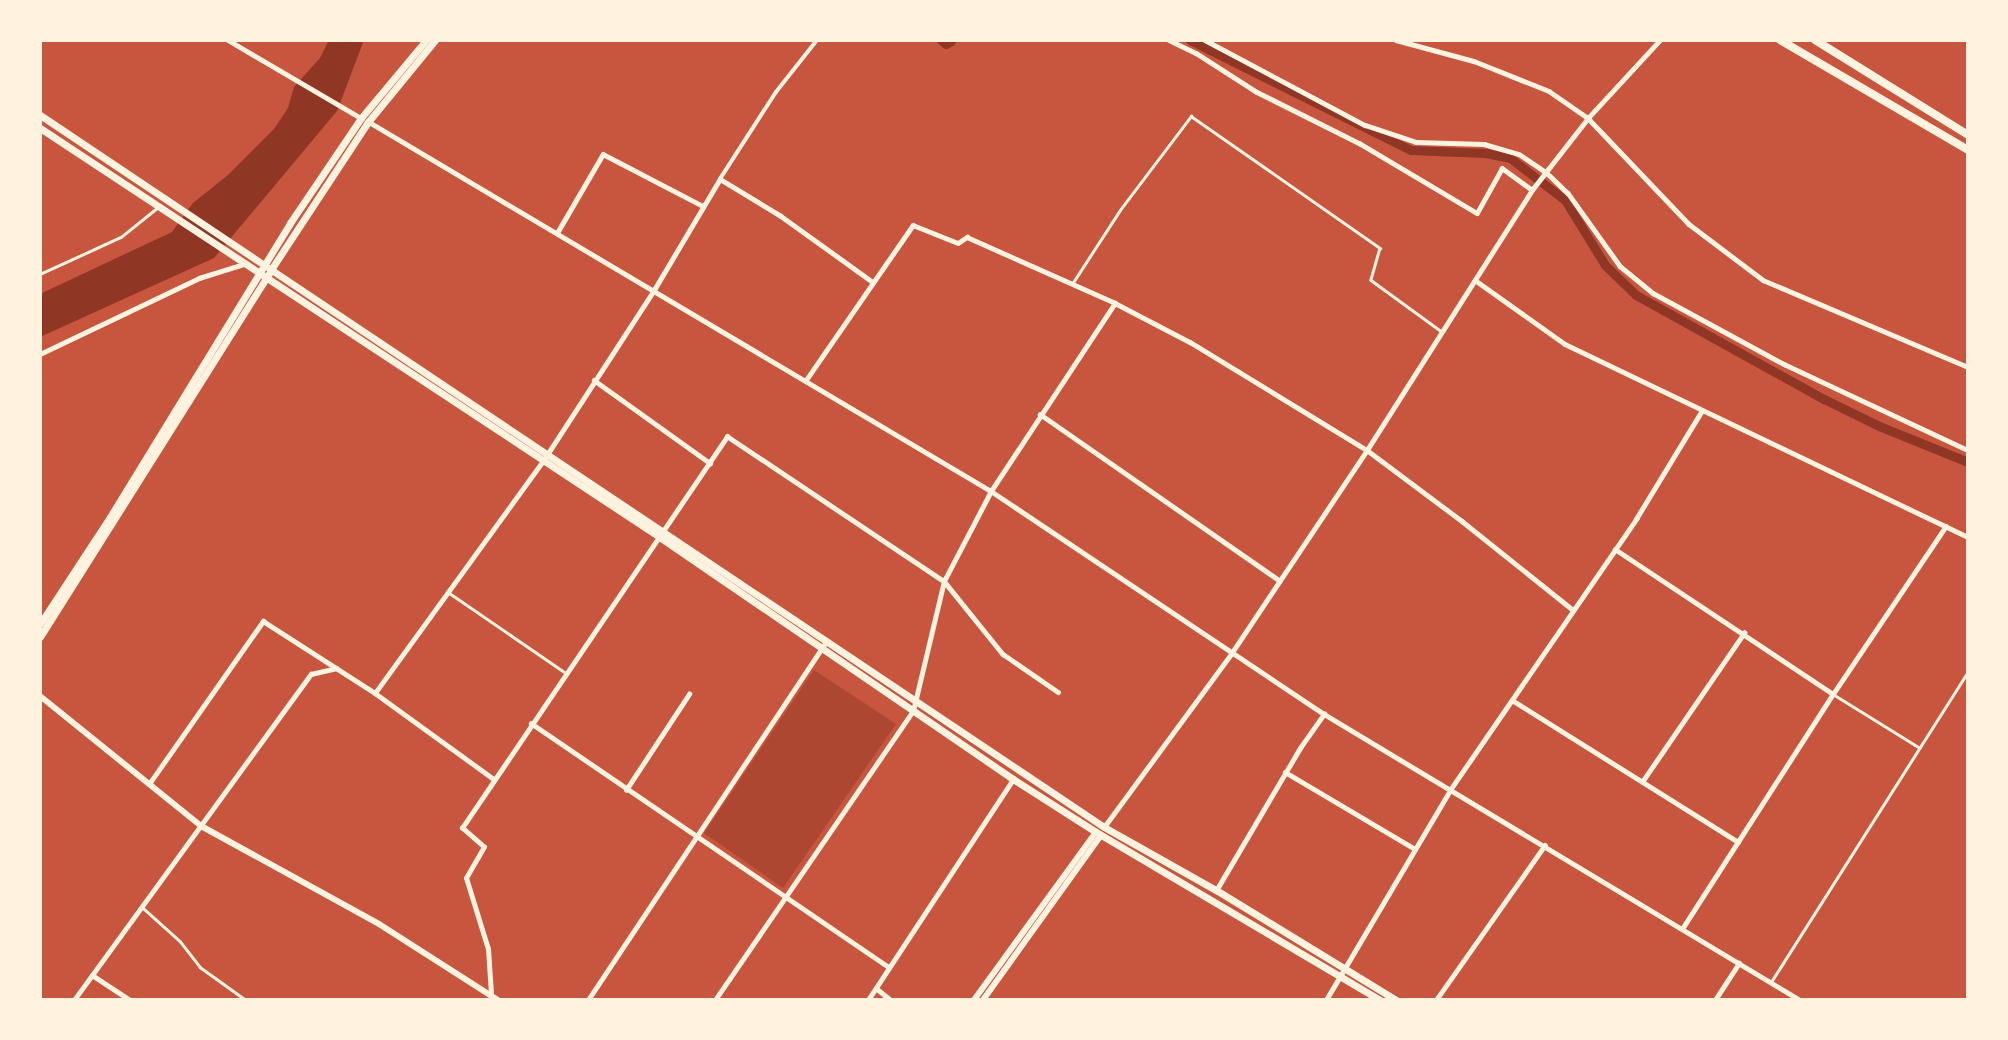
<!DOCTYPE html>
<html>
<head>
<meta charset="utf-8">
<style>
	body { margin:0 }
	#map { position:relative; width:2008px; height:1040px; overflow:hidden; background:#c8553d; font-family:"DejaVu Sans",sans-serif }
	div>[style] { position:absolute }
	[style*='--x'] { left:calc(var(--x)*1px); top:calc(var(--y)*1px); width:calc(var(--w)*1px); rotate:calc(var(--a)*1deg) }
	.green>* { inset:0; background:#ae4732 }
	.water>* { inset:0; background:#8f3625 }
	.canal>* { height:9px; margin:-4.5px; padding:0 4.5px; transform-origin:4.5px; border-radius:4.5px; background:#8f3625 }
	.service>* { height:2.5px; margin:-1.25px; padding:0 1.25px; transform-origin:1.25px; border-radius:1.25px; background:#fff3e0 }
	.pedestrian>* { height:3.5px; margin:-1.75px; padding:0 1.75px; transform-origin:1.75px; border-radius:1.75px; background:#fff3e0 }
	.minor>* { height:4.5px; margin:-2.25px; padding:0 2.25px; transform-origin:2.25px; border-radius:2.25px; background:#fff3e0 }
	.tertiary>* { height:6px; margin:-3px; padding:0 3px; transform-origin:3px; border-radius:3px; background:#fff3e0 }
	.primary>* { height:7px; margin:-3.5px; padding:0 3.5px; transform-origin:3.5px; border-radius:3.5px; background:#fff3e0 }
	.trunk>* { height:8px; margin:-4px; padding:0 4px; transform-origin:4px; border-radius:4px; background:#fff3e0 }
	span { translate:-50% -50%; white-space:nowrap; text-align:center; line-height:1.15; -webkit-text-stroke:5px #fff3e0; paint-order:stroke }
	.frame { position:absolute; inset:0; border:42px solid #fff3e0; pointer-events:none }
</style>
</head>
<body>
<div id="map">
	<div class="green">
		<i style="clip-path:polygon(814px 670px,896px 724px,783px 888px,704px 833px)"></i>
	</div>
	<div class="water">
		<i style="clip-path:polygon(329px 40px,364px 40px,337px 111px,214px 258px,40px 337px,40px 294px,172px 232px,193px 203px,228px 175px,274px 129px,288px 108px,294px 87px,320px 58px)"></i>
	</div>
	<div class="canal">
		<i style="--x:941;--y:40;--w:6;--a:39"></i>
		<i style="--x:946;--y:44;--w:6;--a:-31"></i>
		<i style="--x:1190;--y:40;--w:247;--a:26.5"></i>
		<i style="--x:1411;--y:150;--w:74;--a:2.3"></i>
		<i style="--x:1485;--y:153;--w:25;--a:11"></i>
		<i style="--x:1510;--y:158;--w:69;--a:37.4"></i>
		<i style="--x:1565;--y:200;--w:76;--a:58.4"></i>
		<i style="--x:1605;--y:265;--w:43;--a:44.1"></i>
		<i style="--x:1636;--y:295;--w:215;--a:29"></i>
		<i style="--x:1824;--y:399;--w:61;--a:26.1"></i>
		<i style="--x:1879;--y:426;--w:96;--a:22"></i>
	</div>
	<div class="service">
		<i style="--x:40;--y:274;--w:89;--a:-24.6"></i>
		<i style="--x:121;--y:237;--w:46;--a:-38.9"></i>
		<i style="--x:1072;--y:284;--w:88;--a:-57"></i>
		<i style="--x:1120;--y:210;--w:118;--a:-52.9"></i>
		<i style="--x:1191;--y:116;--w:231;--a:34.9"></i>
		<i style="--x:1380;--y:248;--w:33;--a:106"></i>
		<i style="--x:1371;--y:280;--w:87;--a:36.1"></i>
		<i style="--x:448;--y:592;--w:143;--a:34.5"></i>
		<i style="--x:1833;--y:694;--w:102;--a:31.8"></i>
		<i style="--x:142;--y:907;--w:51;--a:41.8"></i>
		<i style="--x:180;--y:941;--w:33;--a:52"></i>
		<i style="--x:200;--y:967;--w:57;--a:35.7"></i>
		<i style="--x:1771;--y:982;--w:368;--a:-57.6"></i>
	</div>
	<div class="pedestrian">
		<i style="--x:720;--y:179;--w:103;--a:-57.2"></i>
		<i style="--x:776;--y:92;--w:66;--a:-51.7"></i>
	</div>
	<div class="minor">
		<i style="--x:228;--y:40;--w:154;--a:30.4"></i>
		<i style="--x:1169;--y:40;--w:30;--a:26"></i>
		<i style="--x:1196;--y:53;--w:72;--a:32.6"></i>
		<i style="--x:1257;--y:92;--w:114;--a:26.6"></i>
		<i style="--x:1359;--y:143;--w:137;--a:30.7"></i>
		<i style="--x:1477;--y:213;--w:51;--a:-60.9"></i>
		<i style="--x:1502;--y:168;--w:37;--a:36"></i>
		<i style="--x:1205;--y:40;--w:181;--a:28"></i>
		<i style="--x:1365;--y:125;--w:54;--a:18.4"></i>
		<i style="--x:1416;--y:142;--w:68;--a:1.7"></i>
		<i style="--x:1484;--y:144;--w:36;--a:16"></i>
		<i style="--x:1519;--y:154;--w:32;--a:34"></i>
		<i style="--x:1546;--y:172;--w:30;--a:44"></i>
		<i style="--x:1568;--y:193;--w:90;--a:54.5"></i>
		<i style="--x:1620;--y:266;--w:43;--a:39.3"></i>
		<i style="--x:1653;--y:293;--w:149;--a:28.5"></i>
		<i style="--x:1784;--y:364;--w:203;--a:25.1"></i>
		<i style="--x:1396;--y:40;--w:81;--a:15.1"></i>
		<i style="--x:1474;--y:61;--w:81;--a:21.8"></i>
		<i style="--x:1549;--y:91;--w:47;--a:34.7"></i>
		<i style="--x:1588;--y:118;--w:146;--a:46.4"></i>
		<i style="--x:1689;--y:224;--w:93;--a:37.1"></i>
		<i style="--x:1763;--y:280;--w:223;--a:23"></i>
		<i style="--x:369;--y:122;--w:723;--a:30.68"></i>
		<i style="--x:991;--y:491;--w:401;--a:33.8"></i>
		<i style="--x:1324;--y:714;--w:555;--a:31"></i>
		<i style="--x:557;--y:233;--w:91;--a:-59.8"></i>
		<i style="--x:603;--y:154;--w:113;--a:27.5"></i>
		<i style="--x:1475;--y:280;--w:110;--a:35.4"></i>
		<i style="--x:1565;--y:344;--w:447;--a:25.6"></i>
		<i style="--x:40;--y:354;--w:176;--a:-25.5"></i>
		<i style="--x:199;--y:278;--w:47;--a:-17.3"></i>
		<i style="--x:594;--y:380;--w:143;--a:35.6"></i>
		<i style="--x:806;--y:380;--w:188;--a:-55.4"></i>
		<i style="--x:913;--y:225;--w:48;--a:21.8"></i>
		<i style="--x:958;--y:243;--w:11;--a:-34"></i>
		<i style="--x:967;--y:237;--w:162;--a:24"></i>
		<i style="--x:1115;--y:303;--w:85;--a:27.5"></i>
		<i style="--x:1190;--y:342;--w:207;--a:31.4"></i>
		<i style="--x:1367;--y:450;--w:119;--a:36.8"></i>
		<i style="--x:1462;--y:521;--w:142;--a:38.7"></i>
		<i style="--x:1040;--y:414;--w:292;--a:34.8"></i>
		<i style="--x:1615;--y:549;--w:262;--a:33.6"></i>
		<i style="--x:375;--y:693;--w:286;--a:-54.1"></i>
		<i style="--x:543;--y:461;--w:204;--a:-57"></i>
		<i style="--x:654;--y:290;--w:129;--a:-59.3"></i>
		<i style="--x:720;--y:179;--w:71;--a:31.2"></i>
		<i style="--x:781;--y:216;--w:113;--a:35.7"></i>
		<i style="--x:1512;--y:700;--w:267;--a:32.1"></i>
		<i style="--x:531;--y:723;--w:433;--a:34.3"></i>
		<i style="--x:1285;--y:772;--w:151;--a:30.6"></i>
		<i style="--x:1642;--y:782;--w:181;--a:-55.6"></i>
		<i style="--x:149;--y:784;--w:199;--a:-55"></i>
		<i style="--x:263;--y:621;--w:133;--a:32.7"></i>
		<i style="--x:375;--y:693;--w:147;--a:35.9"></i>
		<i style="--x:626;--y:790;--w:115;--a:-56.7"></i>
		<i style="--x:1104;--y:827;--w:215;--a:-53.7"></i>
		<i style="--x:1231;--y:654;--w:245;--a:-56.3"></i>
		<i style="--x:1367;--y:450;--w:308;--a:-57.6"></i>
		<i style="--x:1532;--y:190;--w:91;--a:-52.1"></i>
		<i style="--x:1588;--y:118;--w:106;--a:-47.3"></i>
		<i style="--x:1217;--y:889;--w:164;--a:-59.5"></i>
		<i style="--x:1300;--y:748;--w:42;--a:-54.8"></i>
		<i style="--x:1682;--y:929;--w:279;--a:-57.3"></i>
		<i style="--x:1833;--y:694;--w:202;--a:-56.1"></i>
		<i style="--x:92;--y:975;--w:45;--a:33.3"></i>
		<i style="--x:876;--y:988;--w:19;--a:39"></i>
		<i style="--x:491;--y:994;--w:45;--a:-93.8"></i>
		<i style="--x:488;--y:949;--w:74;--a:-107.2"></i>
		<i style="--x:466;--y:878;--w:36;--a:-60"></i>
		<i style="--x:484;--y:847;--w:29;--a:-139"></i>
		<i style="--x:462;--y:828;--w:473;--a:-55.9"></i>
		<i style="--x:727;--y:436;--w:261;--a:33.8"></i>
		<i style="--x:944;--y:581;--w:94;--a:51.1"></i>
		<i style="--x:1003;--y:654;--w:67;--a:34.6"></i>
		<i style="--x:74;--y:1000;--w:403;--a:-54"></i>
		<i style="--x:311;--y:674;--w:26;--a:-13"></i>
		<i style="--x:588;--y:1000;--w:430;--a:-56.4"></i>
		<i style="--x:715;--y:1000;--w:350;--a:-55.6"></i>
		<i style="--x:913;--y:711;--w:134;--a:-76.6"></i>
		<i style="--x:944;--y:581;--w:102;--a:-62.4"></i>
		<i style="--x:991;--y:491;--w:225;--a:-56.6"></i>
		<i style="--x:868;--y:1000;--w:264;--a:-56.7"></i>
		<i style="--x:1326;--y:1000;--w:244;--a:-59.4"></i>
		<i style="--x:1450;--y:790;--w:329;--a:-55.5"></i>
		<i style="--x:1636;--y:519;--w:125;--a:-58.7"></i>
		<i style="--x:1436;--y:1000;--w:189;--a:-54.9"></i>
		<i style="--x:1715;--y:1000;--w:44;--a:-57"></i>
	</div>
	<div class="tertiary">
		<i style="--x:40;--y:696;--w:207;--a:38.9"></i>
		<i style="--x:201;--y:826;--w:203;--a:28.8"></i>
		<i style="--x:379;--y:924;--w:141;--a:32.6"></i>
		<i style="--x:974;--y:1000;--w:208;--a:-54"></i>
		<i style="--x:983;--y:1000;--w:203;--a:-54.4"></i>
	</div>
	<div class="primary">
		<i style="--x:40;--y:115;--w:1280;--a:33.79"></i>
		<i style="--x:1104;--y:827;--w:129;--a:29.4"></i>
		<i style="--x:1216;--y:890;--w:211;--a:31.4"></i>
		<i style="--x:40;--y:128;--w:744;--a:33.43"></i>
		<i style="--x:661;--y:538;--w:427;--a:34.4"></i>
		<i style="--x:1013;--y:779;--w:98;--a:32.6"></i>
		<i style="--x:1096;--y:832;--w:330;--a:30.6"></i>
		<i style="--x:40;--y:624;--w:128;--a:-56.8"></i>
		<i style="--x:110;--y:517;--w:345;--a:-58.5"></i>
		<i style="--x:290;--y:223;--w:127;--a:-55.9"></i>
		<i style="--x:361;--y:118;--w:102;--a:-50.2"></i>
		<i style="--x:40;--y:637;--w:436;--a:-57.8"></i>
		<i style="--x:272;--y:268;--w:175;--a:-56.7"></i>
		<i style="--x:368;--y:122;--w:106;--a:-50.7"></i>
	</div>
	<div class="trunk">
		<i style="--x:1780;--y:40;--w:218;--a:30.3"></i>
		<i style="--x:1815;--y:40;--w:180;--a:31.8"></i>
	</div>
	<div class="frame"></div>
</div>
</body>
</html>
